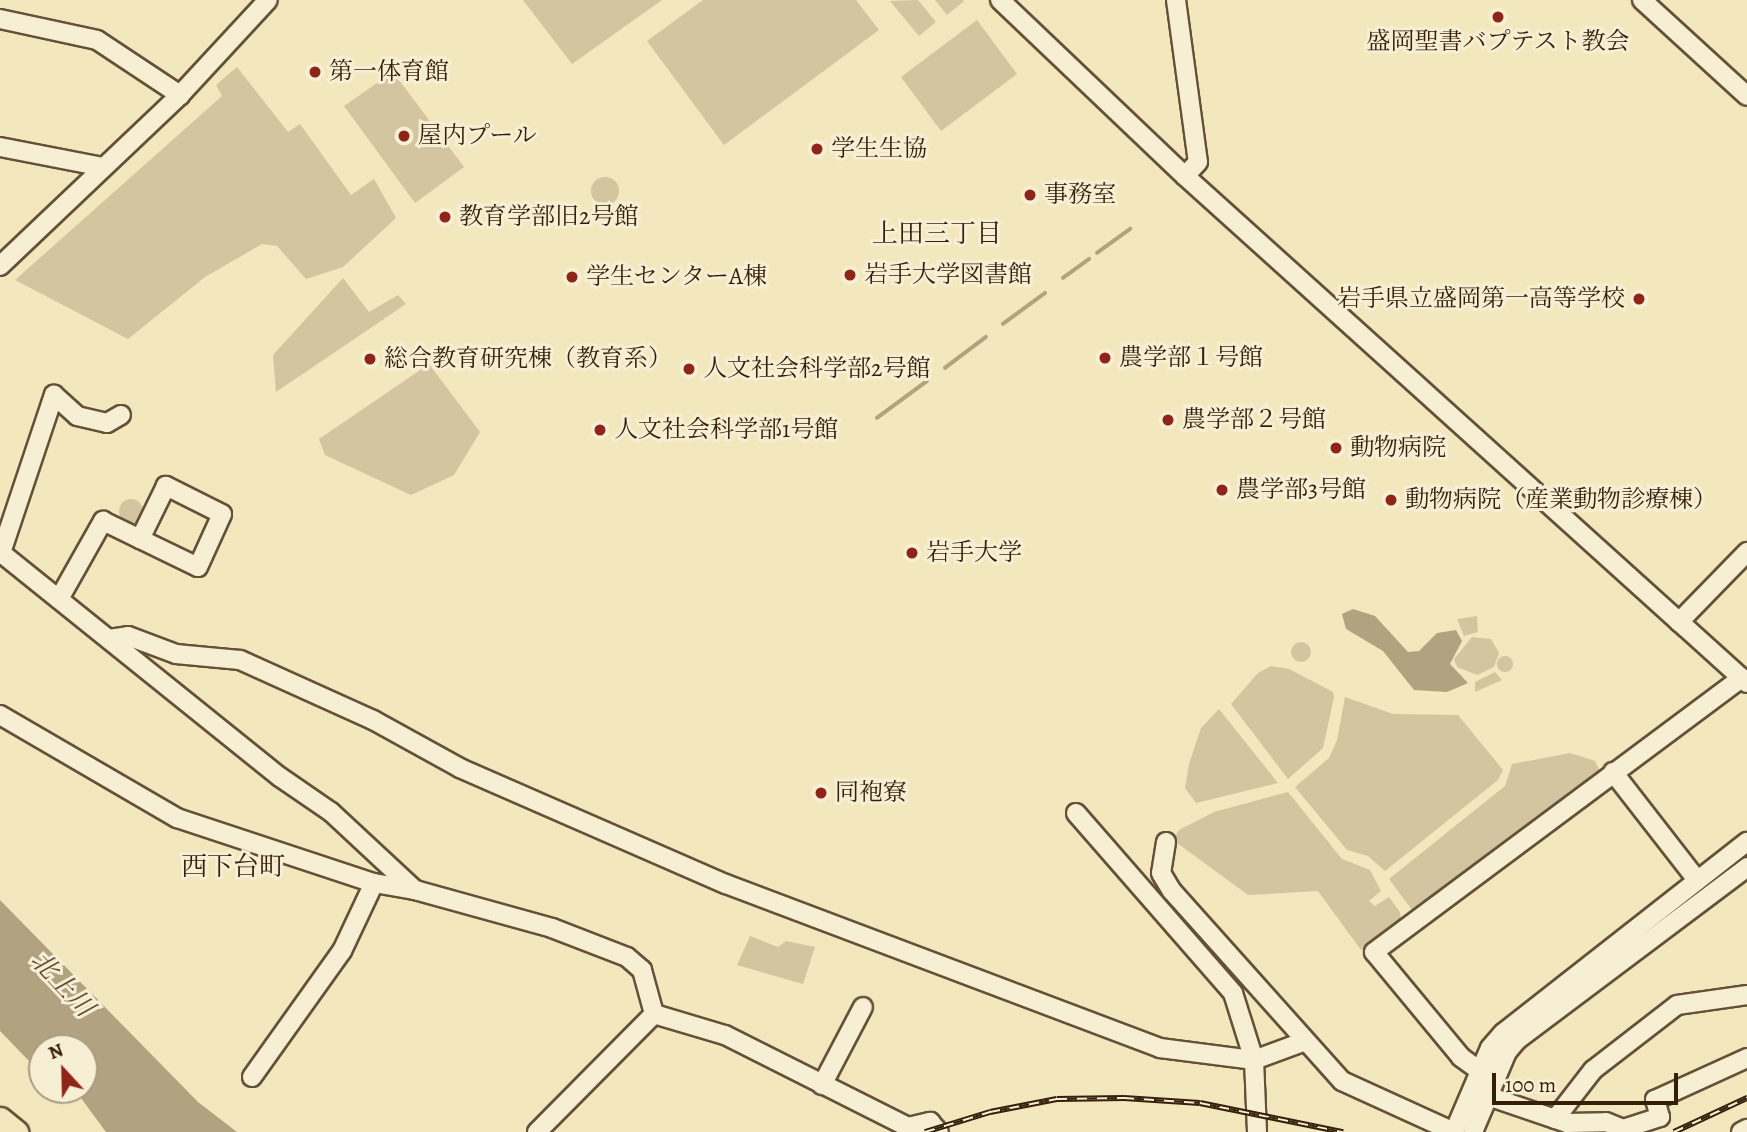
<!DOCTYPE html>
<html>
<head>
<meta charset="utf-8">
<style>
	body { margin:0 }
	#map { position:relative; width:1747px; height:1132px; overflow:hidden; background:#f3e7bd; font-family:Alegreya,"Noto Serif JP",serif }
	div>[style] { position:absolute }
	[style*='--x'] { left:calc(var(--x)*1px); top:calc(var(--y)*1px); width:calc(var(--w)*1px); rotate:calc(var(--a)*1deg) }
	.green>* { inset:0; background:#d3c59f }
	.round { border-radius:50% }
	.water>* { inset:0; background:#b2a380 }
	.stream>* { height:3.5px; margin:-1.75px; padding:0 1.75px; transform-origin:1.75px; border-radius:1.75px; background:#b2a380 }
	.roads { filter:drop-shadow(2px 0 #645138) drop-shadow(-2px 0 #645138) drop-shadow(0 2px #645138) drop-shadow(0 -2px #645138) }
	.minor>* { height:18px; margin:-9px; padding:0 9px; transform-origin:9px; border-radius:9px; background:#f7efd4 }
	.major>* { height:23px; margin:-11.5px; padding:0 11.5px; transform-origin:11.5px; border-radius:11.5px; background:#f3e7bd }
	.rail>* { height:6px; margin-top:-3px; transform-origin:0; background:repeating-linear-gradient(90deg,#f7efd4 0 10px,#351f0b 0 20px); box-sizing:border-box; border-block:2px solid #351f0b }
	.dots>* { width:19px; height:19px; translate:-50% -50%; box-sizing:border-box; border:4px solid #f7efd4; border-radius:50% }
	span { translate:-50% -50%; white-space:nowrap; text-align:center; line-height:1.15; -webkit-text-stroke:6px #f7efd4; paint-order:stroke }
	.poi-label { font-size:24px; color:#351f0b }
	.left { translate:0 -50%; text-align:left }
	.right { translate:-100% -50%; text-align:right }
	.neighbourhood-label { font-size:26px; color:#351f0b }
	.water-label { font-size:26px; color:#614d34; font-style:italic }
	.north { position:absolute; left:28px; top:1034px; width:70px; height:70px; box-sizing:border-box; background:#f7efd4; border:2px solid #a99c84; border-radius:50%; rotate:338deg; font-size:19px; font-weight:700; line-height:28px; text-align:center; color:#351f0b }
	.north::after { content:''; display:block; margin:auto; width:24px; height:32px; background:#8f2418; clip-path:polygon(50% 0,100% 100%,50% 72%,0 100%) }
	.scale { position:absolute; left:1492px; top:1073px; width:186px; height:32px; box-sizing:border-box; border:4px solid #351f0b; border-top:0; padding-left:9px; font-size:21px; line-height:24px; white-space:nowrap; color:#351f0b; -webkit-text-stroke:5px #f7efd4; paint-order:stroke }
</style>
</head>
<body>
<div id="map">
	<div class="green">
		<i style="clip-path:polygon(523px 0,662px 0,572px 64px)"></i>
		<i style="clip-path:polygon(703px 0,856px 0,879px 30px,724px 145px,647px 41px)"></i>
		<i style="clip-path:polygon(918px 0,936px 22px,919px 36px,890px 1px)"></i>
		<i style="clip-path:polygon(935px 0,963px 0,964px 1px,947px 15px)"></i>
		<i style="clip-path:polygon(977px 20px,1017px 74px,941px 131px,901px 77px)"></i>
		<i style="clip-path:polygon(237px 67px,288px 132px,300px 124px,351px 195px,374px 179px,396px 218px,343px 267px,306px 279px,277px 246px,262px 244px,205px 277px,128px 339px,15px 280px,222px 96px,216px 85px)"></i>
		<i style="clip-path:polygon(393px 72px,464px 167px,415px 203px,344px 106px)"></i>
		<i class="round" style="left:591px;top:177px;width:28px;height:28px"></i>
		<i style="clip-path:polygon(343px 278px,369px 312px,398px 295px,406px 304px,276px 392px,273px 355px)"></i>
		<i style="clip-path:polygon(429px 364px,480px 432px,454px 475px,411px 495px,325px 455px,319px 439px)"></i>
		<i class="round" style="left:119px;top:499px;width:24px;height:24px"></i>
		<i style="clip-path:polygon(1477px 616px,1478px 632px,1464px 636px,1457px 619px)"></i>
		<i style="clip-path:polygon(1472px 637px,1491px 639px,1499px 653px,1494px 667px,1477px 675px,1457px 667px,1454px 659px)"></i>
		<i class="round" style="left:1291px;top:642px;width:20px;height:20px"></i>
		<i class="round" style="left:1497px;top:656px;width:16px;height:16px"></i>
		<i style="clip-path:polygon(1271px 666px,1289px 669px,1333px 692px,1334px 697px,1323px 748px,1288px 779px,1231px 704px,1258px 673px)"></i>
		<i style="clip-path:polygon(1495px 672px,1502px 680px,1475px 692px,1475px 682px)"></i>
		<i style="clip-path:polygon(1345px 697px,1393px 714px,1458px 715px,1503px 770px,1498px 780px,1385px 871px,1368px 856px,1347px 850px,1295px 787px,1329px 758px,1337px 740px)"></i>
		<i style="clip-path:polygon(1219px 709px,1278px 783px,1196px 803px,1185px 788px,1189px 764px,1201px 728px)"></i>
		<i style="clip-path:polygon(1570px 753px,1595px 761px,1600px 771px,1597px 778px,1415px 914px,1389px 879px,1505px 786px,1512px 764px)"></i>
		<i style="clip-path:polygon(1288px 792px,1342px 859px,1370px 870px,1381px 891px,1369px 901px,1375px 906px,1389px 897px,1400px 912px,1401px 919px,1361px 950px,1318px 891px,1248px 895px,1173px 840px,1179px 830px,1214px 812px)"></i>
		<i style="clip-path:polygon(750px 936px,778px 947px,786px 941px,815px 947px,803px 984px,737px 965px)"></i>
	</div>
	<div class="water">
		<i style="clip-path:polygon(1353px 609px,1375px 616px,1408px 652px,1419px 651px,1437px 633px,1456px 630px,1462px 641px,1450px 664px,1468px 683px,1447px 692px,1414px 690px,1383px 651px,1346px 629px,1342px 614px)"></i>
		<i style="clip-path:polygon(0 900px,198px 1102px,237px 1132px,106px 1132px,75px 1090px,84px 1090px,84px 1048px,42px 1048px,42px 1067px,31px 1063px,0 1031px)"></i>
	</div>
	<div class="stream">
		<i style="--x:1097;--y:253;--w:41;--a:-36"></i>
		<i style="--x:1063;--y:278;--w:32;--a:-36"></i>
		<i style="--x:1003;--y:324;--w:52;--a:-36.4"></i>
		<i style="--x:945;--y:368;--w:51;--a:-37.1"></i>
		<i style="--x:877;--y:418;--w:62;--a:-36.5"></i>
	</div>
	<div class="roads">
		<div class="minor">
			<i style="--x:1000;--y:0;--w:255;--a:43.6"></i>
			<i style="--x:1185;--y:176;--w:757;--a:42.05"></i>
			<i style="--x:1176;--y:0;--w:163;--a:82.3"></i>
			<i style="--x:1198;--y:162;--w:19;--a:133"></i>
			<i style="--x:1642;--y:0;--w:142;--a:42.4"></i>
			<i style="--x:0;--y:19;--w:99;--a:12.2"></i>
			<i style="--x:97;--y:40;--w:100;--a:33.5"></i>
			<i style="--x:0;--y:147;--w:105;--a:11"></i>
			<i style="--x:0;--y:266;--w:248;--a:-43.5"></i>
			<i style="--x:180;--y:95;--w:129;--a:-47.2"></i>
			<i style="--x:0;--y:552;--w:359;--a:38.8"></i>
			<i style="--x:280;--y:777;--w:62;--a:34.5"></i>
			<i style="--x:331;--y:812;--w:115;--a:42.9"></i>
			<i style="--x:415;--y:890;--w:142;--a:15.5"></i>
			<i style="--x:552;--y:928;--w:80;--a:21.1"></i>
			<i style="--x:627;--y:957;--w:20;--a:41"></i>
			<i style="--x:642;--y:970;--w:46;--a:74.7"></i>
			<i style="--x:654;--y:1014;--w:74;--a:16.5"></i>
			<i style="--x:725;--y:1035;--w:205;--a:26.7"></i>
			<i style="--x:908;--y:1127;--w:23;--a:-13"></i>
			<i style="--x:930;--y:1122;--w:13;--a:48"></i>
			<i style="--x:1;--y:553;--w:167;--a:-71.5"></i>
			<i style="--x:54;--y:395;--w:31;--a:42"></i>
			<i style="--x:77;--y:416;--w:31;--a:13"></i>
			<i style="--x:107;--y:423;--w:16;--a:-30"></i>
			<i style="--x:59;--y:599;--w:90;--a:-60.6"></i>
			<i style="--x:103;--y:521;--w:41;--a:25.9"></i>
			<i style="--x:140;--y:539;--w:64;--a:25.8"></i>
			<i style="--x:198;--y:567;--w:58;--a:-65.6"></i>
			<i style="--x:222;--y:514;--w:63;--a:-153.4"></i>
			<i style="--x:166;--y:486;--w:59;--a:116.1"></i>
			<i style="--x:1679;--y:622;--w:98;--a:-45.8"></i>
			<i style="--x:109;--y:639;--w:19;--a:-9"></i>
			<i style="--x:128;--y:636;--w:51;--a:20.6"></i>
			<i style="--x:176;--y:654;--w:64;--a:5.4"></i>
			<i style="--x:240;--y:660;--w:146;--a:24.3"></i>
			<i style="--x:373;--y:720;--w:99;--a:28.9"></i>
			<i style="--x:460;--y:768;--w:290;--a:23.6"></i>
			<i style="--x:726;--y:884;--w:464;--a:20.7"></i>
			<i style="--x:1160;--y:1048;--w:95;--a:7.3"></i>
			<i style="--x:1254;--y:1060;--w:52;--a:-20.2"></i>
			<i style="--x:0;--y:715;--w:205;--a:30.2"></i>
			<i style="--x:177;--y:818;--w:207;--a:18.3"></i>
			<i style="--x:1613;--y:772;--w:137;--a:52.1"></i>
			<i style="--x:1076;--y:813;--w:239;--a:48.9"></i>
			<i style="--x:1233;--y:993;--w:70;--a:72.6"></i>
			<i style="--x:1254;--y:1060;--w:72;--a:87.6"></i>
			<i style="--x:1166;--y:842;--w:31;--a:99"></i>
			<i style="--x:1161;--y:873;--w:21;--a:59"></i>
			<i style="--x:1172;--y:891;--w:255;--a:48.2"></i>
			<i style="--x:1342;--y:1081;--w:123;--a:24.5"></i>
			<i style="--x:1480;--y:1071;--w:24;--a:-144"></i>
			<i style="--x:1461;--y:1057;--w:136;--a:-129.6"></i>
			<i style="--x:1374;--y:952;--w:459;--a:-36.7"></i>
			<i style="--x:252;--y:1077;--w:155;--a:-54.5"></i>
			<i style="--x:342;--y:951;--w:75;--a:-64.8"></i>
			<i style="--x:374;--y:883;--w:42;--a:9.7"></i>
			<i style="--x:822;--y:1085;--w:88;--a:-62.3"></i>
			<i style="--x:1479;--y:1093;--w:93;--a:18.8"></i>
			<i style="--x:1567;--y:1123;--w:39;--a:-1"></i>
			<i style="--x:1606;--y:1122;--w:18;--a:22"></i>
			<i style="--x:1623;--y:1129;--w:39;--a:-18"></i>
			<i style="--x:1660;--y:1117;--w:18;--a:-106"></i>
			<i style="--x:1655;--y:1100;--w:101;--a:-24.5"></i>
			<i style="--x:1555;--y:1119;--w:62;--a:-52.2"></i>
			<i style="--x:1593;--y:1070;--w:106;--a:-37.7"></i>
			<i style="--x:1677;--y:1005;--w:71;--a:-8.1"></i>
			<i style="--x:537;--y:1132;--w:166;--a:-45.2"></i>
			<i style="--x:1454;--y:1132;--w:91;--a:-66.8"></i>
			<i style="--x:1490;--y:1048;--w:20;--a:-49"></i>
			<i style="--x:1503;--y:1033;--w:310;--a:-38.1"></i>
			<i style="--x:1473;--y:1132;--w:87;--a:-67"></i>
			<i style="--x:1507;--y:1052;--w:16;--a:-50"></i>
			<i style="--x:1517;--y:1040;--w:288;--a:-36.9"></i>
			<i style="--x:1741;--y:1132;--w:7;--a:-27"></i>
		</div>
		<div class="major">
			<i style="--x:0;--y:1119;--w:21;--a:39"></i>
		</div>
	</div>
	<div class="rail">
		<i style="--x:925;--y:1132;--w:68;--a:-17.1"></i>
		<i style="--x:990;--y:1112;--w:68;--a:-11"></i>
		<i style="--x:1057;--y:1099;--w:67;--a:-0.9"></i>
		<i style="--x:1124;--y:1098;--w:76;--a:3.8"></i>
		<i style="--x:1200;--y:1103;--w:146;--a:11.5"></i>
		<i style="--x:1674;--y:1132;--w:81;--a:-25"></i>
	</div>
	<div class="dots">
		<i style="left:1498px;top:17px;background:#8f2418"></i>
		<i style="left:315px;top:72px;background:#8f2418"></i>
		<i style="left:404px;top:136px;background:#8f2418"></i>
		<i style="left:817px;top:149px;background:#8f2418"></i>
		<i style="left:1030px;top:195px;background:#8f2418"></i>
		<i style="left:445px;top:217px;background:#8f2418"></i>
		<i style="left:850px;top:275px;background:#8f2418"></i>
		<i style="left:572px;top:277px;background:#8f2418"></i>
		<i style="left:1639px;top:299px;background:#8f2418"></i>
		<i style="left:1105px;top:358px;background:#8f2418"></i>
		<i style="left:370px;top:359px;background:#8f2418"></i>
		<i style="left:689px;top:369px;background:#8f2418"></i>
		<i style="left:1168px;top:420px;background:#8f2418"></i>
		<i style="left:600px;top:430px;background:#8f2418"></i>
		<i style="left:1336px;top:448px;background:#8f2418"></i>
		<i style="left:1222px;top:490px;background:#8f2418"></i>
		<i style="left:1391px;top:500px;background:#8f2418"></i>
		<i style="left:912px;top:553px;background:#8f2418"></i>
		<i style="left:821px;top:793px;background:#8f2418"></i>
	</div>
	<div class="poi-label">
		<span style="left:1498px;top:42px">盛岡聖書バプテスト教会</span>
		<span class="left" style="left:329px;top:72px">第一体育館</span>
		<span class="left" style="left:418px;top:136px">屋内プール</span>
		<span class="left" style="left:831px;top:149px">学生生協</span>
		<span class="left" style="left:1044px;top:195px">事務室</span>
		<span class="left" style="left:459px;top:217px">教育学部旧2号館</span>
		<span class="left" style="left:864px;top:275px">岩手大学図書館</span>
		<span class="left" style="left:586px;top:277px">学生センターA棟</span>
		<span class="right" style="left:1625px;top:299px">岩手県立盛岡第一高等学校</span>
		<span class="left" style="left:1119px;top:358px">農学部１号館</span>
		<span class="left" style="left:384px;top:359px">総合教育研究棟（教育系）</span>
		<span class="left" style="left:703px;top:369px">人文社会科学部2号館</span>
		<span class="left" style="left:1182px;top:420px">農学部２号館</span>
		<span class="left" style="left:614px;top:430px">人文社会科学部1号館</span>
		<span class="left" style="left:1350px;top:448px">動物病院</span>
		<span class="left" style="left:1236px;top:490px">農学部3号館</span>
		<span class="left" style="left:1405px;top:500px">動物病院（産業動物診療棟）</span>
		<span class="left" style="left:926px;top:553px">岩手大学</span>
		<span class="left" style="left:835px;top:793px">同袍寮</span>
	</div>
	<div class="neighbourhood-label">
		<span style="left:937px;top:234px">上田三丁目</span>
		<span style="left:233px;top:867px">西下台町</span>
	</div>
	<div class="water-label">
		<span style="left:62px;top:984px;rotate:47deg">北上川</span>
	</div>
	<div class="north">N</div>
	<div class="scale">100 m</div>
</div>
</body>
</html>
